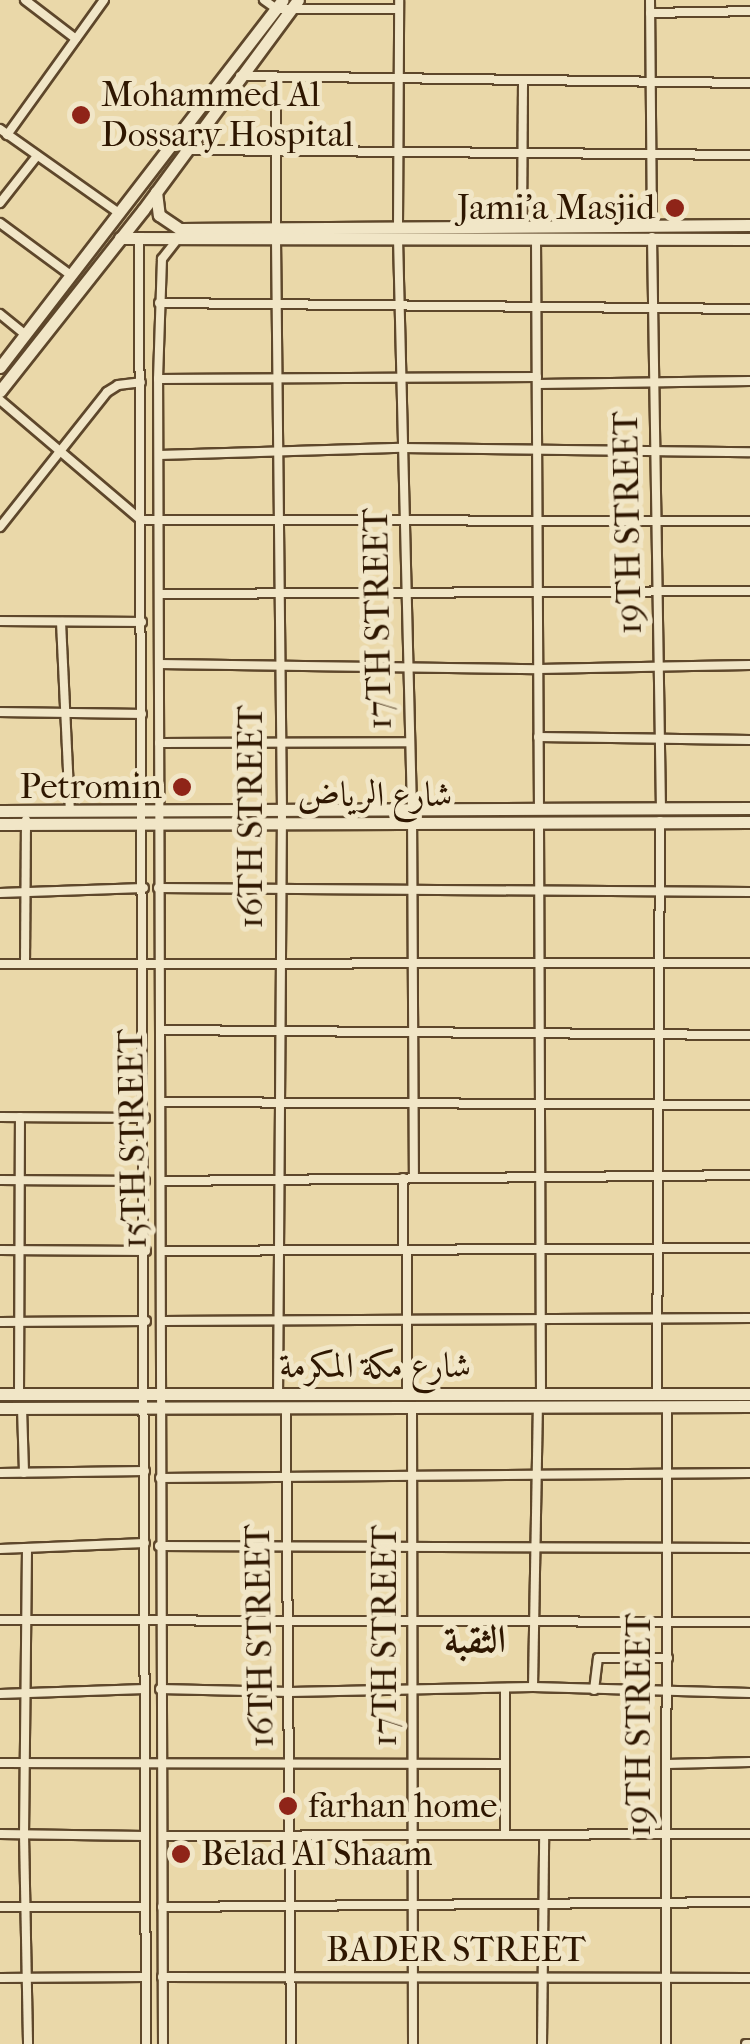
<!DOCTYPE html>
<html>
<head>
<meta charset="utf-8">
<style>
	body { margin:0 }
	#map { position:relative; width:750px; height:2044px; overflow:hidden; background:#ead8a9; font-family:"IM FELL French Canon",Amiri,serif }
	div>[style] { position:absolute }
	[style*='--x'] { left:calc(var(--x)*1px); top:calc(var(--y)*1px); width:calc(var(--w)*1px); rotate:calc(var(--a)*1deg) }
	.roads { filter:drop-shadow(2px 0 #5e472b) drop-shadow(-2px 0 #5e472b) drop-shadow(0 2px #5e472b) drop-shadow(0 -2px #5e472b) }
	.street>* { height:8px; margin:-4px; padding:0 4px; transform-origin:4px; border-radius:4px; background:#f1e6c7 }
	.secondary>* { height:11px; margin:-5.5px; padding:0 5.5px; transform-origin:5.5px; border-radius:5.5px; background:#f1e6c7 }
	.dots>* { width:28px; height:28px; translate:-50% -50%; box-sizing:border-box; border:5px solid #f1e6c7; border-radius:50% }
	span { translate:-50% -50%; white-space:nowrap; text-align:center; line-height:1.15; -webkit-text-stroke:10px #f1e6c7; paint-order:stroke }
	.poi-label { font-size:35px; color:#2f1701 }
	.left { translate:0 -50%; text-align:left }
	.right { translate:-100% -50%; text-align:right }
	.street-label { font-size:35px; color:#2f1701 }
	.neighbourhood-label { font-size:38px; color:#2f1701; font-weight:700 }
</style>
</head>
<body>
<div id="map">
	<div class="roads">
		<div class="street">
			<i style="--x:25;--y:0;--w:64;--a:37.4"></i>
			<i style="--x:264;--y:0;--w:16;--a:35"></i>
			<i style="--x:277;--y:9;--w:122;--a:0"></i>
			<i style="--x:650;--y:0;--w:227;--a:89.5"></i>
			<i style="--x:650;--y:13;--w:100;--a:-1.1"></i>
			<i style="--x:240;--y:76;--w:510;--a:0.79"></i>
			<i style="--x:276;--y:77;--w:150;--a:90"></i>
			<i style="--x:0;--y:129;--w:146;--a:35.2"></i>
			<i style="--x:7;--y:135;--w:166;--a:-54.3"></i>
			<i style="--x:188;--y:150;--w:562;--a:0.51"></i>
			<i style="--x:0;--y:203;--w:60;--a:-51.8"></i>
			<i style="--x:0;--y:223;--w:89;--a:36.4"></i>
			<i style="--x:398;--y:227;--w:227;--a:-89.7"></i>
			<i style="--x:522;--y:227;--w:147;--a:-89.6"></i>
			<i style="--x:652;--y:237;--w:571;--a:89.1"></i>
			<i style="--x:398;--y:238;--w:571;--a:88.6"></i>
			<i style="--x:412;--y:809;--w:369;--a:89.7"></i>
			<i style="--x:139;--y:239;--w:1805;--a:89.78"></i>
			<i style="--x:276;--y:239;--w:571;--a:89.4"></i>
			<i style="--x:282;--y:810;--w:584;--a:90.39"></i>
			<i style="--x:536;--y:239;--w:569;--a:89.7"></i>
			<i style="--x:159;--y:303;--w:591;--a:0.58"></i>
			<i style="--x:0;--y:314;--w:33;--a:39"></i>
			<i style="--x:158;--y:379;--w:379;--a:-0.3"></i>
			<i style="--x:538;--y:384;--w:212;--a:-0.8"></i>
			<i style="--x:0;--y:400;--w:185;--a:40.4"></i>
			<i style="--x:141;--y:520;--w:609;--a:0.09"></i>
			<i style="--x:159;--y:455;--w:243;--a:-1.7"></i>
			<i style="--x:402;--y:448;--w:348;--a:0.7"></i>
			<i style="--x:0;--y:527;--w:172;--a:-51.6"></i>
			<i style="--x:107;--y:392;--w:13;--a:-32"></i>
			<i style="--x:118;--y:385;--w:23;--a:-7"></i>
			<i style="--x:159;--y:594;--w:591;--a:-0.29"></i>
			<i style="--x:0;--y:621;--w:142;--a:0.4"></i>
			<i style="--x:61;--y:622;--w:189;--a:87.3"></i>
			<i style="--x:159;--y:664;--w:380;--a:0.8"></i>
			<i style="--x:539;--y:669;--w:211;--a:-1.1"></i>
			<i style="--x:0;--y:712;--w:142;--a:0.8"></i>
			<i style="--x:538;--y:737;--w:212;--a:0.8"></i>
			<i style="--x:159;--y:743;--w:248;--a:-0.2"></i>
			<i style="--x:539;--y:823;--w:570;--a:89.8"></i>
			<i style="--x:158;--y:888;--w:592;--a:0.39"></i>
			<i style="--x:0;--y:893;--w:144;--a:-2"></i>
			<i style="--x:25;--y:963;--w:143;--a:-89.6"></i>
			<i style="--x:0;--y:964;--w:750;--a:-0.08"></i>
			<i style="--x:160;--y:1030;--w:590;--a:0.49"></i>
			<i style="--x:161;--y:1102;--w:589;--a:0.29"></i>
			<i style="--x:0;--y:1117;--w:145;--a:0.4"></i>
			<i style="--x:403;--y:1178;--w:72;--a:90"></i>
			<i style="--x:0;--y:1180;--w:145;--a:0.4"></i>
			<i style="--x:162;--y:1181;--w:588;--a:-0.58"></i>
			<i style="--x:0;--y:1250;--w:146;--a:0.4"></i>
			<i style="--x:407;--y:1250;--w:144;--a:90"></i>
			<i style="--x:162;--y:1251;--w:588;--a:-0.29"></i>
			<i style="--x:162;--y:1321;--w:588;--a:-0.29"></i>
			<i style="--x:0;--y:1322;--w:146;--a:-0.4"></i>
			<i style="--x:19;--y:1394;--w:277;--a:-89.8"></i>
			<i style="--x:657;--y:1394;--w:573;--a:-89.7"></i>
			<i style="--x:412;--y:1407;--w:637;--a:89.91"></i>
			<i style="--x:22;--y:1408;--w:65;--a:88.2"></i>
			<i style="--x:286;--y:1408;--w:636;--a:89.55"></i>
			<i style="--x:0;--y:1473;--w:145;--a:-0.8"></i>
			<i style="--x:160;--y:1478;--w:590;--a:-0.49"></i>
			<i style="--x:159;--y:1546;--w:591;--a:0.19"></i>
			<i style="--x:0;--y:1549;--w:145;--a:-2.4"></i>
			<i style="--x:27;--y:1549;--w:285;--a:90.6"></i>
			<i style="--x:24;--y:1834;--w:210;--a:88.9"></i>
			<i style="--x:0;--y:1620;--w:750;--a:0.15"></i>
			<i style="--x:533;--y:1687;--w:280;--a:-89"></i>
			<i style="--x:160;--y:1689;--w:130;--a:1.3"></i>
			<i style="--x:290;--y:1692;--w:243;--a:-1.2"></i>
			<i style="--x:533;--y:1687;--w:217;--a:1.6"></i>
			<i style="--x:594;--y:1690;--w:32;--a:-83"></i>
			<i style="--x:598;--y:1658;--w:70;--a:0"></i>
			<i style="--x:0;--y:1694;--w:145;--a:-2"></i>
			<i style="--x:0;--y:1763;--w:504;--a:0.11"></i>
			<i style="--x:667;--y:1764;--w:83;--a:-1.4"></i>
			<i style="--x:0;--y:1834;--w:145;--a:0.8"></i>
			<i style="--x:505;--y:1835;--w:147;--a:-90"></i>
			<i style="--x:163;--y:1836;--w:587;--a:-0.2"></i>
			<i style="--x:0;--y:1907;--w:145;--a:0"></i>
			<i style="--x:162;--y:1907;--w:588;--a:-0.49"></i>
			<i style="--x:162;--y:1977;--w:588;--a:0.1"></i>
			<i style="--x:0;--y:1978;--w:145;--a:-0.4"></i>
			<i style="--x:163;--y:2044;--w:1665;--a:-90.17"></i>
			<i style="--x:158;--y:379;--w:120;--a:-88.1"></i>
			<i style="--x:162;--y:259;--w:24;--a:-52"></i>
			<i style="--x:542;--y:2044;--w:208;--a:-89.4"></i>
			<i style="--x:666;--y:2044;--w:637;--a:-89.91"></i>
			<i style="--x:746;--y:2044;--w:4;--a:0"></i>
		</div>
		<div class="secondary">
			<i style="--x:156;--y:192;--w:23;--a:83"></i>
			<i style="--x:159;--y:215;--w:25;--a:34"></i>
			<i style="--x:180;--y:229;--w:570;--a:-0.4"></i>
			<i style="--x:120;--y:238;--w:630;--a:0.09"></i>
			<i style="--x:0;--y:367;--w:463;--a:-52.4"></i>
			<i style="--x:0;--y:391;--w:231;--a:-51.7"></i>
			<i style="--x:143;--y:210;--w:261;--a:-53.6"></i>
			<i style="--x:0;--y:811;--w:750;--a:-0.23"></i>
			<i style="--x:0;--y:824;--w:750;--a:-0.15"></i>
			<i style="--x:0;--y:1394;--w:750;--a:0"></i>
			<i style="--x:0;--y:1408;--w:750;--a:-0.15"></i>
		</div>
	</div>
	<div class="dots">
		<i style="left:81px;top:115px;background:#8f2418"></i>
		<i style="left:675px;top:208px;background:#8f2418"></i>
		<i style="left:182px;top:787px;background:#8f2418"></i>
		<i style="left:288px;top:1806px;background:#8f2418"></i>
		<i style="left:181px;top:1854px;background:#8f2418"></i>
	</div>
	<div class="poi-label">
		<span class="left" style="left:101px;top:115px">Mohammed Al<br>Dossary Hospital</span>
		<span class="right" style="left:655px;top:208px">Jami'a Masjid</span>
		<span class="right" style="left:162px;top:787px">Petromin</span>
		<span class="left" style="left:308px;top:1806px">farhan home</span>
		<span class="left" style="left:201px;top:1854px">Belad Al Shaam</span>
	</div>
	<div class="street-label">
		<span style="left:628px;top:523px;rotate:-91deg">19TH STREET</span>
		<span style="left:378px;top:619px;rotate:-91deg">17TH STREET</span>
		<span style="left:375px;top:795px">شارع الرياض</span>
		<span style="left:251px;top:817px;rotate:-90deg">16TH STREET</span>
		<span style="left:133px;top:1139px;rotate:-91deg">15TH STREET</span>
		<span style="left:375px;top:1366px">شارع مكة المكرمة</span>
		<span style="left:260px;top:1636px;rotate:-91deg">16TH STREET</span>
		<span style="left:385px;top:1636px;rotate:-90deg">17TH STREET</span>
		<span style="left:639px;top:1725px;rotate:-90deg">19TH STREET</span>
		<span style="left:456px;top:1950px">BADER STREET</span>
	</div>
	<div class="neighbourhood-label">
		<span style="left:475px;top:1640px">الثقبة</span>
	</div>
</div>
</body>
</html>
